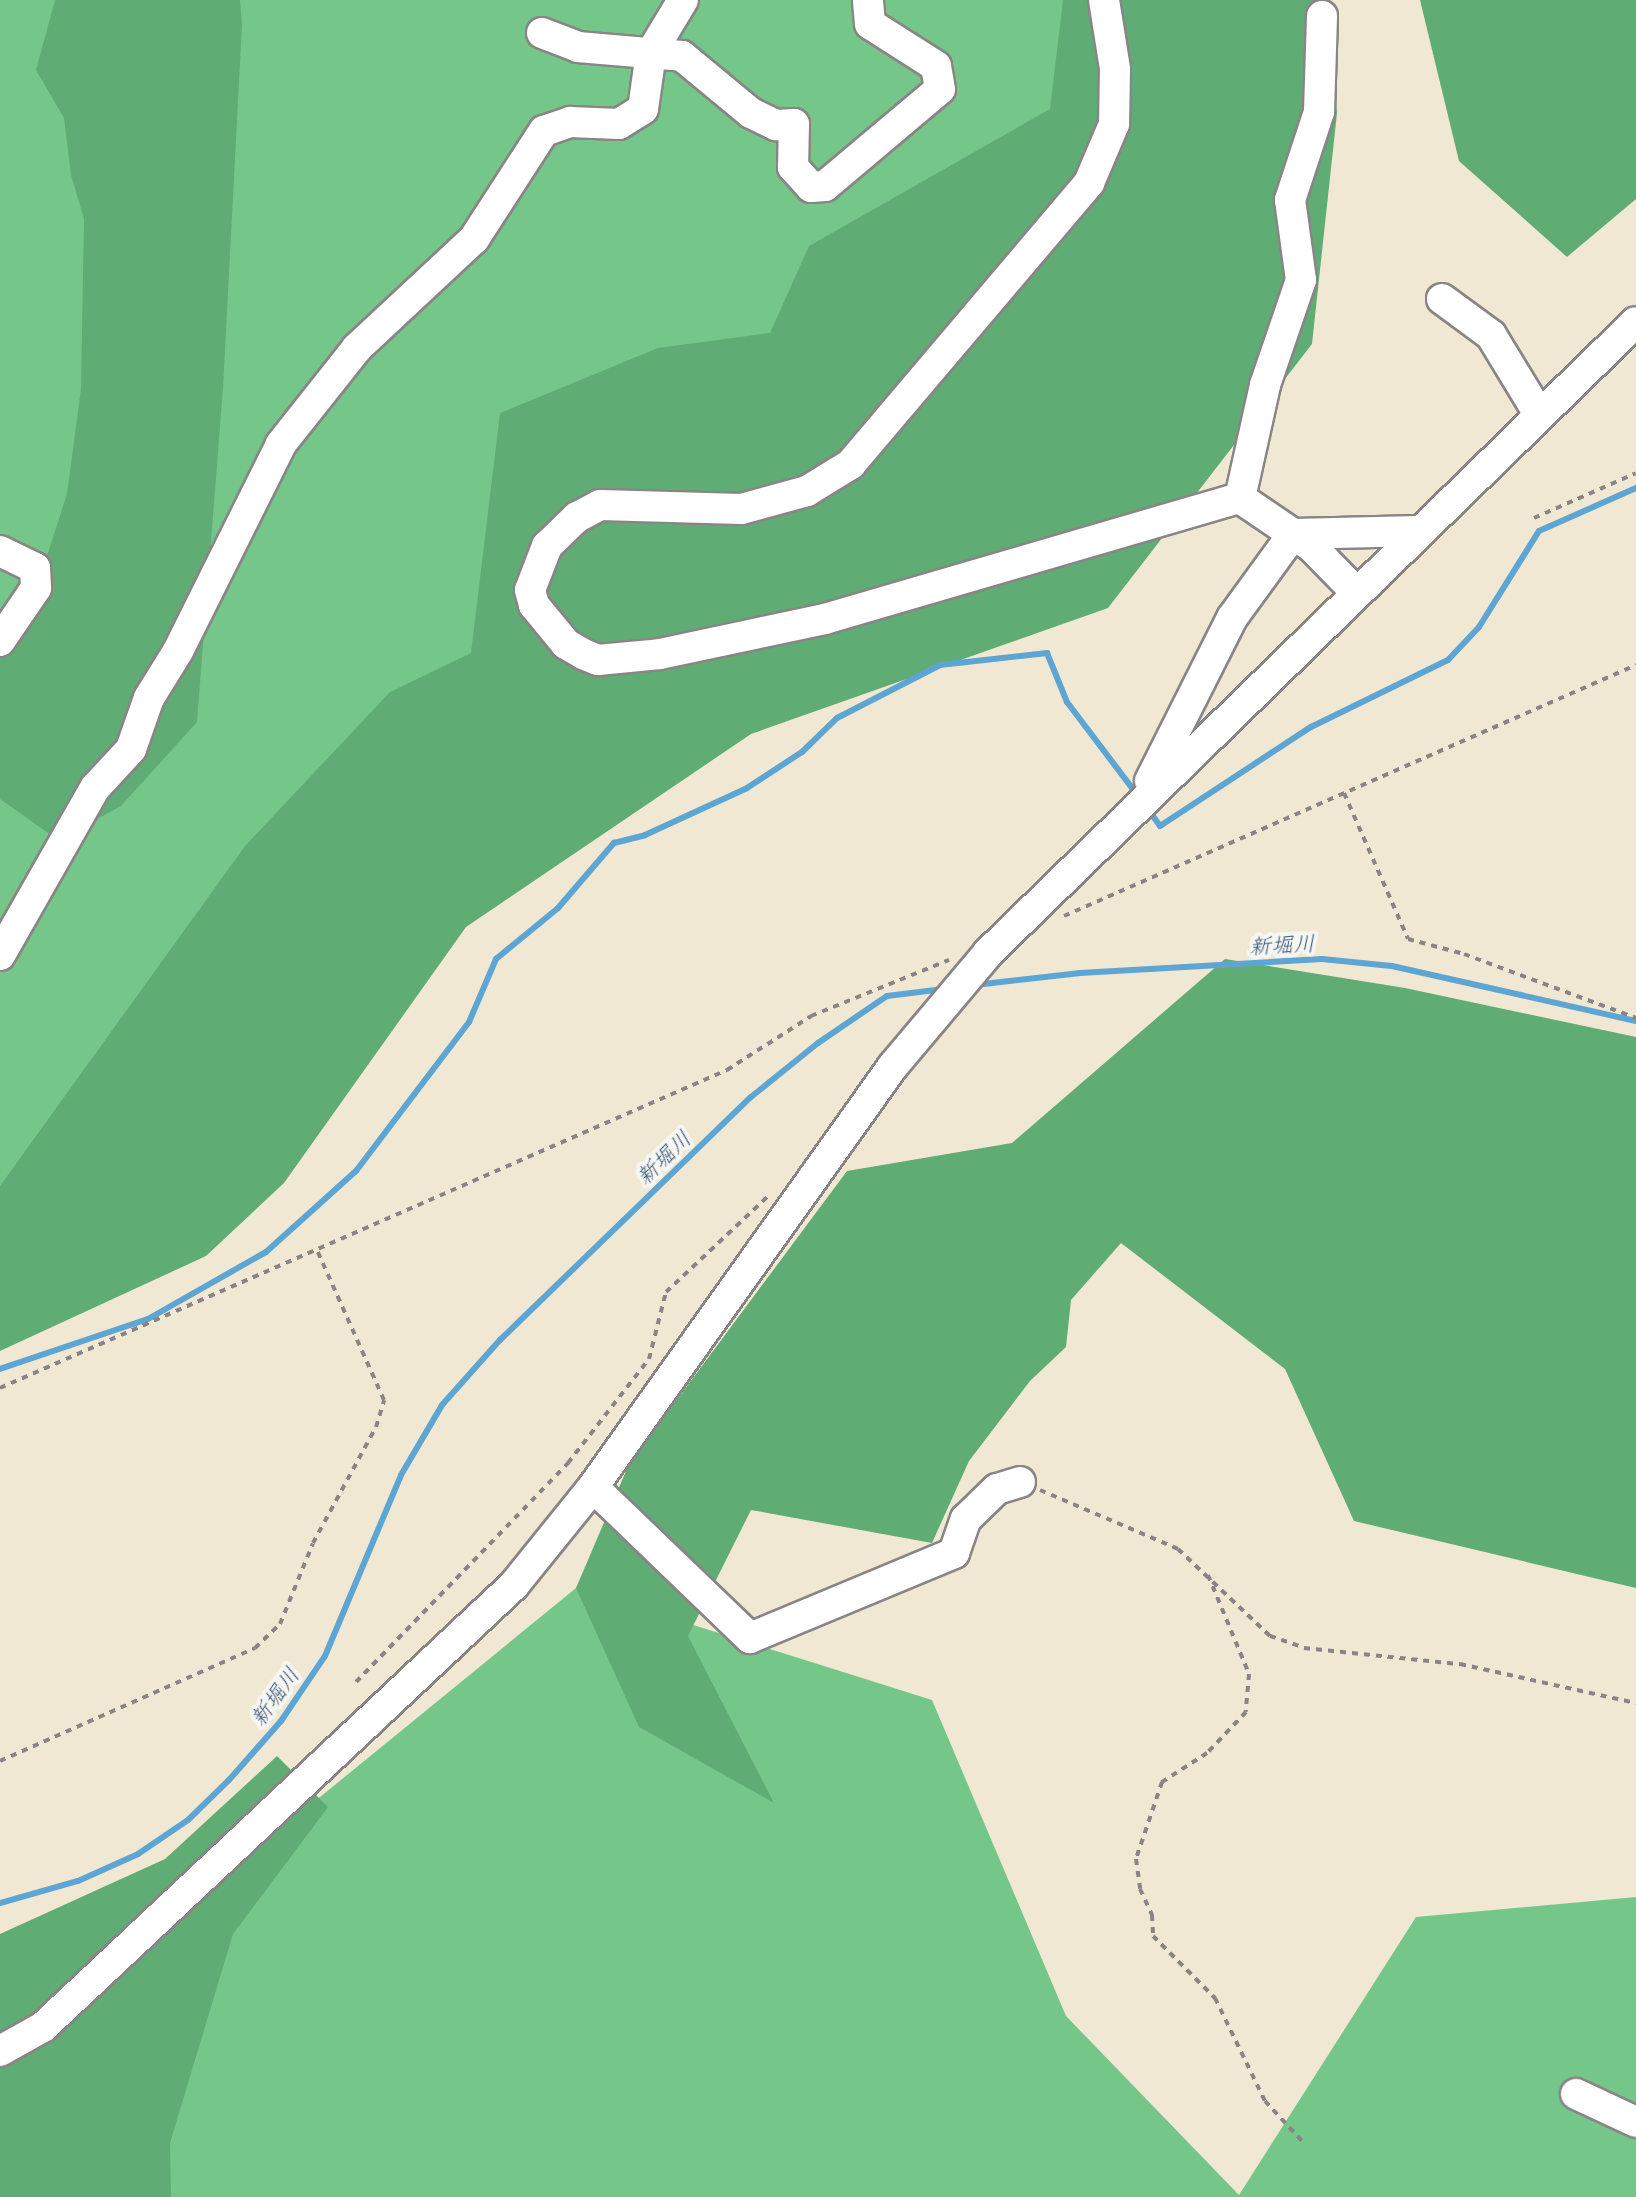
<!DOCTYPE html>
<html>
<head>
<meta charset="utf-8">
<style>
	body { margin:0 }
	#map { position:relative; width:1636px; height:2197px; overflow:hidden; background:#f0e8d2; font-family:Mali,"Klee One",sans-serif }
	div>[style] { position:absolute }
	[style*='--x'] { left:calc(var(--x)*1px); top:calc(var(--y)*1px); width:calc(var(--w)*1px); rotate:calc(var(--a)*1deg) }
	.green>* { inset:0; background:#75c789 }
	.forest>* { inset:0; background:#60ac75 }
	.stream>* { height:6px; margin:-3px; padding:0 3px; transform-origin:3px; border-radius:3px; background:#5da5d3 }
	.path>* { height:4px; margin-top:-2px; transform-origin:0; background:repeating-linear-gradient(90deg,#898586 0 6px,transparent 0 12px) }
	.roads { filter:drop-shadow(2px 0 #898586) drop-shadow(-2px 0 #898586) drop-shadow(0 2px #898586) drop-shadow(0 -2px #898586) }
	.minor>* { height:30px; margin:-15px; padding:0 15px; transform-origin:15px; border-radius:15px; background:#fff }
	span { translate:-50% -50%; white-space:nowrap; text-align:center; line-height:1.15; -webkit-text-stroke:8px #f6f6f2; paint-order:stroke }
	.water-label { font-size:22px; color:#3a5678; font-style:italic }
</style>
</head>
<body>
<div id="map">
	<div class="green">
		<i style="clip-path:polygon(0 0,1097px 0,1096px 93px,582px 711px,0 1244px)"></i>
		<i style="clip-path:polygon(576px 1588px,932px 1700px,1066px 2016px,1239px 2195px,1416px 1917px,1636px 1897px,1636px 2197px,76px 2197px,74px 1998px)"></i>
	</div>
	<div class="forest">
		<i style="clip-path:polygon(55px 0,240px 0,242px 25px,223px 388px,197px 722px,121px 806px,58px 840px,0 799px,0 644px,35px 593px,67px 494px,81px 389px,84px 219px,71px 175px,64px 118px,36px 70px)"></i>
		<i style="clip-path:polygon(1063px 0,1328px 0,1337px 113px,1312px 344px,1108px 608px,751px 734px,466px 927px,284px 1183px,206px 1256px,0 1351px,0 1186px,245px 846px,390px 692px,471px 653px,500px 413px,658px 348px,770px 333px,809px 246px,1050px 109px)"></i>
		<i style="clip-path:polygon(1420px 0,1636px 0,1636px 199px,1567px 257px,1459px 161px)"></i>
		<i style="clip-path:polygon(1225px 959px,1405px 988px,1636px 1037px,1636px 1588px,1354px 1521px,1285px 1369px,1121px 1243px,1071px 1300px,1066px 1347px,1030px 1381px,969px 1461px,932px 1543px,751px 1510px,688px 1636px,774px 1803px,639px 1727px,576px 1588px,629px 1464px,847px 1171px,1012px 1143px)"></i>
		<i style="clip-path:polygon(277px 1756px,328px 1807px,233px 1934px,170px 2143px,171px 2197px,0 2197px,0 1934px,165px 1859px)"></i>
	</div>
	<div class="stream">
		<i style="--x:1147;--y:808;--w:22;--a:54"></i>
		<i style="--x:1160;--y:826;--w:181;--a:-33.3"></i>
		<i style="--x:1311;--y:727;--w:153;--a:-26.1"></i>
		<i style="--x:1448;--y:660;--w:45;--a:-46.8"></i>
		<i style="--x:1479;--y:627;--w:113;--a:-58"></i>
		<i style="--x:1539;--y:531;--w:106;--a:-23.9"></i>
		<i style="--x:975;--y:985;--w:106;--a:-6.5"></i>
		<i style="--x:1080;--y:973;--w:242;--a:-3.3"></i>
		<i style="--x:1322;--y:959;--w:70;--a:5.7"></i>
		<i style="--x:1392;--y:966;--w:250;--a:12.7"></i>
		<i style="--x:0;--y:1369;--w:156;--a:-18.7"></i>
		<i style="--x:148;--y:1319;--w:136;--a:-29.6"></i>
		<i style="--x:266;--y:1252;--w:121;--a:-42"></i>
		<i style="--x:356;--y:1171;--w:187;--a:-52.8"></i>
		<i style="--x:469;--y:1022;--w:69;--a:-66.8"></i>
		<i style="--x:496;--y:959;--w:80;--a:-39.4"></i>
		<i style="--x:558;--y:908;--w:86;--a:-49.3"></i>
		<i style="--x:614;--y:843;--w:32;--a:-14"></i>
		<i style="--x:645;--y:835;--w:112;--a:-24.7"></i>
		<i style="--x:747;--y:788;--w:66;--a:-33.2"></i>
		<i style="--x:802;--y:752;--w:49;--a:-44.2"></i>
		<i style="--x:837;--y:718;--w:116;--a:-27.2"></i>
		<i style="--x:940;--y:665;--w:108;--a:-6.4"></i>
		<i style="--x:1047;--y:653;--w:53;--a:67.8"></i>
		<i style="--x:1067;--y:702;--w:118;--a:52.9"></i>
		<i style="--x:0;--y:1903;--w:81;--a:-15.8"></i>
		<i style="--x:78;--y:1881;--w:66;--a:-24.2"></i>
		<i style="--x:138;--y:1854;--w:60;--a:-34.2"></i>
		<i style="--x:188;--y:1820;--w:57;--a:-44.3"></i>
		<i style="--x:229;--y:1780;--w:79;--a:-48.6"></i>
		<i style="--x:281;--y:1721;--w:78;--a:-55.9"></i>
		<i style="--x:325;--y:1656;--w:196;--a:-67.2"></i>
		<i style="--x:401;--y:1475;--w:81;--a:-59.6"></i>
		<i style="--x:442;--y:1405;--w:87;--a:-48.3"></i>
		<i style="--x:500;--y:1340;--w:349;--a:-44.1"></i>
		<i style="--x:751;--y:1097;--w:86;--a:-38.9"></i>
		<i style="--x:818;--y:1043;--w:83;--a:-34.3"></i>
		<i style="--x:887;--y:996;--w:57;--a:-7"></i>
	</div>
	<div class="path">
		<i style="--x:1534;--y:518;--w:111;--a:-23.8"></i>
		<i style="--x:1344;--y:793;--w:159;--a:66.3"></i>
		<i style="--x:1408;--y:939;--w:58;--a:15"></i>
		<i style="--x:1464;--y:954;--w:184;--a:20.4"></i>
		<i style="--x:1064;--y:916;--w:625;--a:-23.69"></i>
		<i style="--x:0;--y:1388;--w:794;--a:-23.63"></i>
		<i style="--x:727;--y:1070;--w:100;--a:-32.7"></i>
		<i style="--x:811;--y:1016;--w:149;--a:-22.1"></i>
		<i style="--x:1040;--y:1490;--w:150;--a:23.1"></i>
		<i style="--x:1178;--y:1549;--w:127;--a:43.4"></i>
		<i style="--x:1270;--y:1636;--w:36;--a:19"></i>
		<i style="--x:1304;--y:1648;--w:157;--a:5.9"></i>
		<i style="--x:1460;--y:1664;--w:180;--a:12.5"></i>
		<i style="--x:1208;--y:1575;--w:107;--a:67.5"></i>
		<i style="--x:1249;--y:1674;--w:38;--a:95"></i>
		<i style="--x:1246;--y:1712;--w:57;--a:133.6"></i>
		<i style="--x:1207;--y:1753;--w:54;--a:147.2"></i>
		<i style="--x:1162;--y:1782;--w:81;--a:108.7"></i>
		<i style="--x:1136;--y:1859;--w:30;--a:82"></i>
		<i style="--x:1140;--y:1889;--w:29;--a:65"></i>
		<i style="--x:1152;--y:1915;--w:21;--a:87"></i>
		<i style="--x:1153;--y:1936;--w:88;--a:45"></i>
		<i style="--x:1215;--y:1998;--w:114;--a:64.1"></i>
		<i style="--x:1265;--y:2101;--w:56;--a:47.2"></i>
		<i style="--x:356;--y:1682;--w:305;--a:-45.9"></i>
		<i style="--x:568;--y:1463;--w:132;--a:-52.1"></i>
		<i style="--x:649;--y:1359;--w:69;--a:-75.8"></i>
		<i style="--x:666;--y:1292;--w:139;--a:-43.2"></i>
		<i style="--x:0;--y:1761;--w:279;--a:-23.9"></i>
		<i style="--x:255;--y:1648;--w:35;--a:-44"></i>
		<i style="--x:280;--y:1624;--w:87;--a:-67.8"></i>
		<i style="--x:313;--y:1543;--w:132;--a:-61.5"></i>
		<i style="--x:376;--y:1427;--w:28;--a:-73"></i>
		<i style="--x:384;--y:1400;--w:167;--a:-114.1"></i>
	</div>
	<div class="roads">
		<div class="minor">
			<i style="--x:1104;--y:0;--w:70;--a:80.9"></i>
			<i style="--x:1115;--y:69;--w:55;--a:91"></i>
			<i style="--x:1114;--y:124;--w:64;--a:113"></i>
			<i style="--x:1089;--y:183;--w:368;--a:130.3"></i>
			<i style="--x:851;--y:464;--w:52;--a:148.5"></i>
			<i style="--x:807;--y:491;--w:68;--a:164.7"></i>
			<i style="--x:741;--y:509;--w:141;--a:-178.4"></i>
			<i style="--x:600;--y:505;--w:26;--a:152"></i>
			<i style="--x:577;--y:517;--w:42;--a:136"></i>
			<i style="--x:547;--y:546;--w:47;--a:111.1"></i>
			<i style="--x:530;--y:590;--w:16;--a:75"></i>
			<i style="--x:534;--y:605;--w:50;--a:50.6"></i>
			<i style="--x:566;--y:644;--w:20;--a:30"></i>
			<i style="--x:583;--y:654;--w:16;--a:22"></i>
			<i style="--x:598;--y:660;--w:62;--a:-5.5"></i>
			<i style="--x:660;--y:654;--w:169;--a:-12"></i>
			<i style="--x:825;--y:619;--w:432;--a:-16.3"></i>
			<i style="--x:542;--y:33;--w:39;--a:21"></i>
			<i style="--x:578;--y:47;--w:104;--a:4.9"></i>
			<i style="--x:682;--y:56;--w:89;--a:39.6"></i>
			<i style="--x:751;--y:113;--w:28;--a:26"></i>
			<i style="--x:776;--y:125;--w:18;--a:-3"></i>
			<i style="--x:794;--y:124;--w:43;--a:91.3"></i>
			<i style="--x:793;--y:167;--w:27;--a:48"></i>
			<i style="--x:811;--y:187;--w:14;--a:-4"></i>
			<i style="--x:825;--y:186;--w:150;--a:-40.1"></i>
			<i style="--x:940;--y:89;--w:23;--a:-100"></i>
			<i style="--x:936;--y:66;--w:78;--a:-147.5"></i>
			<i style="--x:870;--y:24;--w:24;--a:-95"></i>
			<i style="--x:1442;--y:299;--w:61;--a:36.3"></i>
			<i style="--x:1491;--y:335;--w:92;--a:58.7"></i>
			<i style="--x:1240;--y:498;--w:116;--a:-77.5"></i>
			<i style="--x:1265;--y:385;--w:111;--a:-71.1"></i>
			<i style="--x:1301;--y:280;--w:81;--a:-97.8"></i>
			<i style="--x:1290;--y:200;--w:93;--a:-71.8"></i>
			<i style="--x:1319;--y:112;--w:96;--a:-88.2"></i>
			<i style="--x:1240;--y:498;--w:87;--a:34.2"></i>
			<i style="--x:1312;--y:547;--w:62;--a:45.7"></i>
			<i style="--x:0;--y:551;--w:39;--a:26"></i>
			<i style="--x:35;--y:568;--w:20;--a:87"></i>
			<i style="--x:36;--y:588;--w:64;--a:124.2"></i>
			<i style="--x:1150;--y:781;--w:182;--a:-63.3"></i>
			<i style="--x:1232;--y:618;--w:104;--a:-54"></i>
			<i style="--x:1293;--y:534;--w:125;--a:-1.4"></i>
			<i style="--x:0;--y:955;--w:192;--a:-60.4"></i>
			<i style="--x:95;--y:788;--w:53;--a:-47.3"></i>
			<i style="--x:131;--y:749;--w:54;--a:-70.6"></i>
			<i style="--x:149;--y:698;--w:55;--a:-58.3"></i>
			<i style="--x:178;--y:651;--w:231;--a:-63.5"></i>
			<i style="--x:281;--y:444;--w:122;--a:-51.6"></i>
			<i style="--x:357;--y:348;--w:160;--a:-43"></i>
			<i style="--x:474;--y:239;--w:129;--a:-57.1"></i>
			<i style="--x:544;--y:131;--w:28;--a:-19"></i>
			<i style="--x:570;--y:122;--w:49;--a:2.3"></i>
			<i style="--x:619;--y:124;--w:28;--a:-32"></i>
			<i style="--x:643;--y:109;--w:57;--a:-81.9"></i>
			<i style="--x:651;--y:53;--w:62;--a:-58.9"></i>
			<i style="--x:593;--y:1487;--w:218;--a:43.9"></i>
			<i style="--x:750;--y:1638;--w:221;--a:-22.6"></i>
			<i style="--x:954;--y:1553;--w:36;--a:-71"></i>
			<i style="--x:966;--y:1519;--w:43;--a:-44.1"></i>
			<i style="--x:997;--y:1489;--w:24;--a:-17"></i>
			<i style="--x:0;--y:2051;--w:49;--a:-29.2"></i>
			<i style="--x:43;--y:2027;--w:646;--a:-43.18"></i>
			<i style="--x:514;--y:1585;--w:126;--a:-51.1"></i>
			<i style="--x:593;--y:1487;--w:517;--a:-54.53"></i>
			<i style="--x:893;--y:1066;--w:148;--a:-49.9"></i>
			<i style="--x:988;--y:953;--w:904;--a:-44.24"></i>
			<i style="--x:1576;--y:2094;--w:66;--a:25"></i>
		</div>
	</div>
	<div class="water-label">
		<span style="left:1282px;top:944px;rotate:-3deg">新堀川</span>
		<span style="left:663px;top:1157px;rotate:-44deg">新堀川</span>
		<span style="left:274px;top:1696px;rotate:-54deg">新堀川</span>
	</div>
</div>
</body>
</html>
